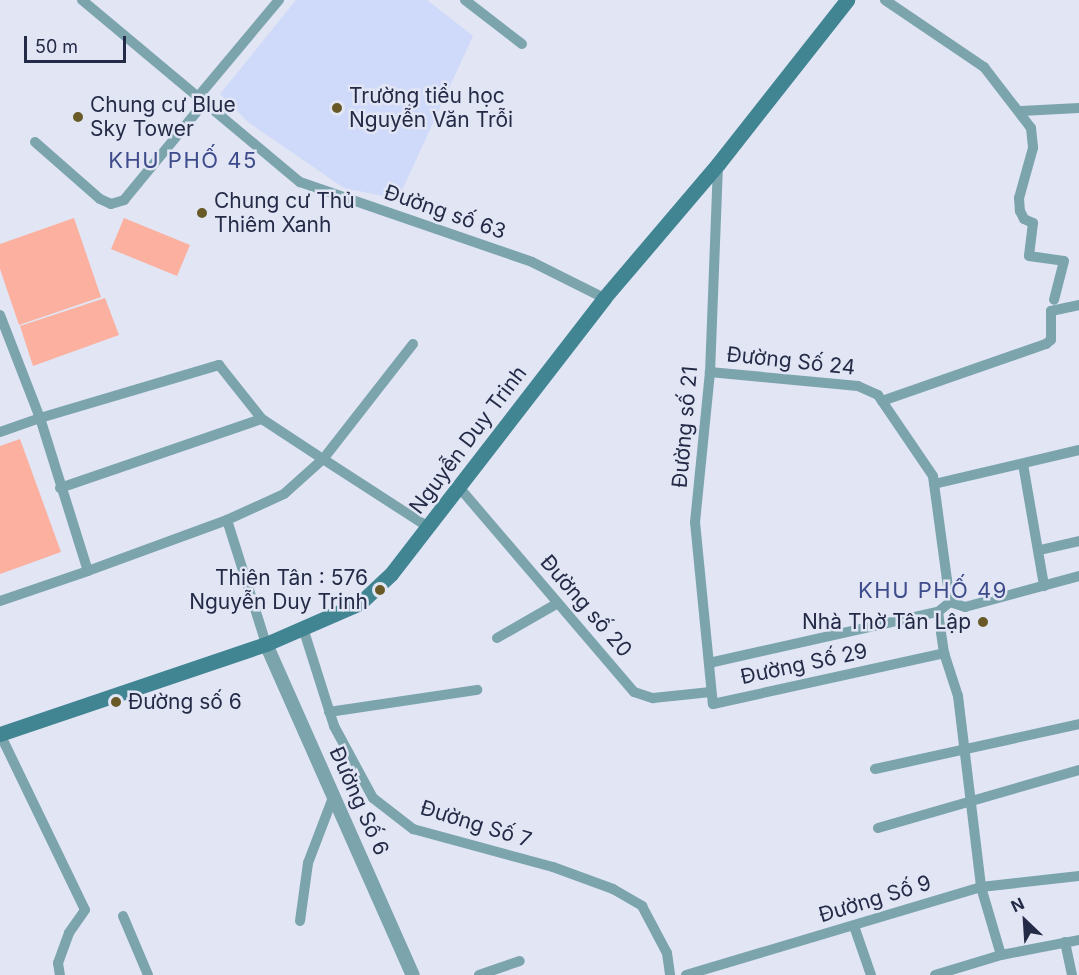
<!DOCTYPE html>
<html>
<head>
<meta charset="utf-8">
<style>
	body { margin:0 }
	#map { position:relative; width:1079px; height:975px; overflow:hidden; background:#e1e5f4; font-family:Inter,sans-serif }
	div>[style] { position:absolute }
	[style*='--x'] { left:calc(var(--x)*1px); top:calc(var(--y)*1px); width:calc(var(--w)*1px); rotate:calc(var(--a)*1deg) }
	.built>* { inset:0; background:#cfd9f9 }
	.green>* { inset:0; background:#fbb0a0 }
	.minor>* { height:10px; margin:-5px; padding:0 5px; transform-origin:5px; border-radius:5px; background:#7ba4ad }
	.tertiary>* { height:14px; margin:-7px; padding:0 7px; transform-origin:7px; border-radius:7px; background:#7ba4ad }
	.secondary>* { height:15px; margin:-7.5px; padding:0 7.5px; transform-origin:7.5px; border-radius:7.5px; background:#418492 }
	.dots>* { width:16px; height:16px; translate:-50% -50%; box-sizing:border-box; border:3px solid #e1e5f4; border-radius:50% }
	span { translate:-50% -50%; white-space:nowrap; text-align:center; line-height:1.15; -webkit-text-stroke:5px #e1e5f4; paint-order:stroke }
	.poi-label { font-size:21px; color:#242b47 }
	.left { translate:0 -50%; text-align:left }
	.right { translate:-100% -50%; text-align:right }
	.street-label { font-size:21px; color:#242b47 }
	.neighbourhood-label { font-size:22px; color:#3f4c8b; letter-spacing:1.5px }
	.north { position:absolute; left:995px; top:891px; width:60px; height:60px; -webkit-text-stroke:4px #e1e5f4; paint-order:stroke; rotate:335deg; font-size:16px; font-weight:700; line-height:24px; text-align:center; color:#242b47 }
	.north::after { content:''; display:block; margin:auto; width:21px; height:27px; background:#242b47; clip-path:polygon(50% 0,100% 100%,50% 72%,0 100%) }
	.scale { position:absolute; left:24px; top:36px; width:102px; height:27px; box-sizing:border-box; border:3px solid #242b47; border-top:0; padding-left:8px; font-size:18px; line-height:21px; white-space:nowrap; color:#242b47; -webkit-text-stroke:4px #e1e5f4; paint-order:stroke }
</style>
</head>
<body>
<div id="map">
	<div class="built">
		<i style="clip-path:polygon(296px 0,427px 0,473px 36px,398px 199px,344px 188px,248px 122px,220px 94px)"></i>
	</div>
	<div class="green">
		<i style="clip-path:polygon(74px 218px,101px 297px,19px 325px,0 269px,0 244px)"></i>
		<i style="clip-path:polygon(124px 218px,190px 245px,177px 276px,111px 249px)"></i>
		<i style="clip-path:polygon(105px 298px,119px 335px,33px 366px,20px 326px)"></i>
		<i style="clip-path:polygon(20px 439px,61px 552px,0 574px,0 446px)"></i>
	</div>
	<div class="minor">
		<i style="--x:82;--y:0;--w:284;--a:39.9"></i>
		<i style="--x:300;--y:182;--w:245;--a:19"></i>
		<i style="--x:532;--y:262;--w:80;--a:26.6"></i>
		<i style="--x:465;--y:0;--w:72;--a:37.7"></i>
		<i style="--x:885;--y:0;--w:120;--a:34.1"></i>
		<i style="--x:984;--y:67;--w:77;--a:52.4"></i>
		<i style="--x:1031;--y:128;--w:20;--a:84"></i>
		<i style="--x:1033;--y:148;--w:52;--a:105.6"></i>
		<i style="--x:1019;--y:198;--w:13;--a:86"></i>
		<i style="--x:1020;--y:211;--w:9;--a:63"></i>
		<i style="--x:1024;--y:219;--w:10;--a:24"></i>
		<i style="--x:1033;--y:223;--w:33;--a:97"></i>
		<i style="--x:1029;--y:256;--w:35;--a:8"></i>
		<i style="--x:1064;--y:261;--w:40;--a:104.4"></i>
		<i style="--x:197;--y:98;--w:128;--a:-50.1"></i>
		<i style="--x:1021;--y:111;--w:58;--a:-3"></i>
		<i style="--x:35;--y:142;--w:86;--a:41.2"></i>
		<i style="--x:100;--y:199;--w:12;--a:24"></i>
		<i style="--x:111;--y:204;--w:14;--a:-17"></i>
		<i style="--x:124;--y:200;--w:126;--a:-50.5"></i>
		<i style="--x:718;--y:165;--w:207;--a:92.2"></i>
		<i style="--x:710;--y:372;--w:151;--a:95.7"></i>
		<i style="--x:695;--y:522;--w:183;--a:84.4"></i>
		<i style="--x:713;--y:704;--w:237;--a:-12.4"></i>
		<i style="--x:944;--y:653;--w:41;--a:-98.3"></i>
		<i style="--x:0;--y:315;--w:110;--a:68.8"></i>
		<i style="--x:40;--y:418;--w:187;--a:-16.5"></i>
		<i style="--x:219;--y:365;--w:69;--a:51.5"></i>
		<i style="--x:262;--y:419;--w:73;--a:33.3"></i>
		<i style="--x:323;--y:459;--w:52;--a:138.1"></i>
		<i style="--x:284;--y:494;--w:63;--a:155.5"></i>
		<i style="--x:227;--y:520;--w:148;--a:159.9"></i>
		<i style="--x:413;--y:344;--w:146;--a:128"></i>
		<i style="--x:323;--y:459;--w:125;--a:32.9"></i>
		<i style="--x:882;--y:401;--w:174;--a:-19.2"></i>
		<i style="--x:1046;--y:344;--w:6;--a:-39"></i>
		<i style="--x:1051;--y:340;--w:29;--a:-90"></i>
		<i style="--x:1051;--y:311;--w:29;--a:-12"></i>
		<i style="--x:0;--y:432;--w:42;--a:-19.3"></i>
		<i style="--x:40;--y:418;--w:160;--a:72.6"></i>
		<i style="--x:88;--y:571;--w:93;--a:161.2"></i>
		<i style="--x:1023;--y:464;--w:124;--a:80.2"></i>
		<i style="--x:934;--y:484;--w:149;--a:-13.2"></i>
		<i style="--x:458;--y:486;--w:271;--a:49.5"></i>
		<i style="--x:634;--y:692;--w:20;--a:18"></i>
		<i style="--x:653;--y:698;--w:58;--a:-5.9"></i>
		<i style="--x:60;--y:488;--w:213;--a:-18.9"></i>
		<i style="--x:227;--y:520;--w:130;--a:72.5"></i>
		<i style="--x:1040;--y:550;--w:40;--a:-13"></i>
		<i style="--x:950;--y:602;--w:16;--a:18"></i>
		<i style="--x:965;--y:607;--w:118;--a:-15.2"></i>
		<i style="--x:303;--y:628;--w:103;--a:72.4"></i>
		<i style="--x:334;--y:726;--w:82;--a:61.6"></i>
		<i style="--x:373;--y:798;--w:51;--a:37.8"></i>
		<i style="--x:413;--y:829;--w:145;--a:15.2"></i>
		<i style="--x:553;--y:867;--w:64;--a:20.1"></i>
		<i style="--x:613;--y:889;--w:34;--a:30"></i>
		<i style="--x:642;--y:906;--w:53;--a:62"></i>
		<i style="--x:667;--y:953;--w:22;--a:82"></i>
		<i style="--x:497;--y:638;--w:70;--a:-29.8"></i>
		<i style="--x:944;--y:653;--w:45;--a:72"></i>
		<i style="--x:958;--y:696;--w:192;--a:83.1"></i>
		<i style="--x:981;--y:887;--w:71;--a:73.6"></i>
		<i style="--x:709;--y:663;--w:235;--a:-12.6"></i>
		<i style="--x:938;--y:612;--w:16;--a:-40"></i>
		<i style="--x:950;--y:602;--w:127;--a:-97.7"></i>
		<i style="--x:933;--y:476;--w:98;--a:-124.2"></i>
		<i style="--x:878;--y:395;--w:22;--a:-156"></i>
		<i style="--x:858;--y:386;--w:149;--a:-174.6"></i>
		<i style="--x:329;--y:712;--w:150;--a:-8.5"></i>
		<i style="--x:0;--y:734;--w:195;--a:64.2"></i>
		<i style="--x:85;--y:910;--w:28;--a:125"></i>
		<i style="--x:69;--y:933;--w:32;--a:110"></i>
		<i style="--x:58;--y:963;--w:12;--a:81"></i>
		<i style="--x:875;--y:769;--w:209;--a:-12.4"></i>
		<i style="--x:878;--y:828;--w:209;--a:-16.1"></i>
		<i style="--x:123;--y:916;--w:64;--a:67"></i>
		<i style="--x:300;--y:921;--w:59;--a:-82.1"></i>
		<i style="--x:308;--y:863;--w:73;--a:-69.1"></i>
		<i style="--x:854;--y:926;--w:52;--a:70.9"></i>
		<i style="--x:1065;--y:942;--w:34;--a:78"></i>
		<i style="--x:479;--y:975;--w:43;--a:-18.9"></i>
		<i style="--x:686;--y:975;--w:308;--a:-16.6"></i>
		<i style="--x:981;--y:887;--w:99;--a:-6.4"></i>
		<i style="--x:935;--y:975;--w:69;--a:-16.9"></i>
		<i style="--x:1001;--y:955;--w:79;--a:-10.9"></i>
	</div>
	<div class="tertiary">
		<i style="--x:266;--y:644;--w:362;--a:66.1"></i>
	</div>
	<div class="secondary">
		<i style="--x:0;--y:734;--w:281;--a:-18.7"></i>
		<i style="--x:266;--y:644;--w:103;--a:-23.6"></i>
		<i style="--x:360;--y:603;--w:42;--a:-43.1"></i>
		<i style="--x:391;--y:574;--w:349;--a:-52.3"></i>
		<i style="--x:604;--y:298;--w:176;--a:-49.6"></i>
		<i style="--x:718;--y:164;--w:209;--a:-51.8"></i>
	</div>
	<div class="dots">
		<i style="left:337px;top:108px;background:#685926"></i>
		<i style="left:78px;top:117px;background:#685926"></i>
		<i style="left:202px;top:213px;background:#685926"></i>
		<i style="left:380px;top:590px;background:#685926"></i>
		<i style="left:983px;top:622px;background:#685926"></i>
		<i style="left:116px;top:702px;background:#685926"></i>
	</div>
	<div class="poi-label">
		<span class="left" style="left:349px;top:108px">Trường tiểu học<br>Nguyễn Văn Trỗi</span>
		<span class="left" style="left:90px;top:117px">Chung cư Blue<br>Sky Tower</span>
		<span class="left" style="left:214px;top:213px">Chung cư Thủ<br>Thiêm Xanh</span>
		<span class="right" style="left:368px;top:590px">Thiên Tân : 576<br>Nguyễn Duy Trinh</span>
		<span class="right" style="left:971px;top:622px">Nhà Thờ Tân Lập</span>
		<span class="left" style="left:128px;top:702px">Đường số 6</span>
	</div>
	<div class="street-label">
		<span style="left:445px;top:212px;rotate:19deg">Đường số 63</span>
		<span style="left:791px;top:361px;rotate:6deg">Đường Số 24</span>
		<span style="left:685px;top:427px;rotate:-85deg">Đường số 21</span>
		<span style="left:468px;top:440px;rotate:-53deg">Nguyễn Duy Trinh</span>
		<span style="left:586px;top:606px;rotate:49deg">Đường số 20</span>
		<span style="left:804px;top:664px;rotate:-12deg">Đường Số 29</span>
		<span style="left:359px;top:801px;rotate:66deg">Đường Số 6</span>
		<span style="left:476px;top:824px;rotate:17deg">Đường Số 7</span>
		<span style="left:875px;top:899px;rotate:-17deg">Đường Số 9</span>
	</div>
	<div class="neighbourhood-label">
		<span style="left:183px;top:161px">KHU PHỐ 45</span>
		<span style="left:933px;top:591px">KHU PHỐ 49</span>
	</div>
	<div class="north">N</div>
	<div class="scale">50 m</div>
</div>
</body>
</html>
